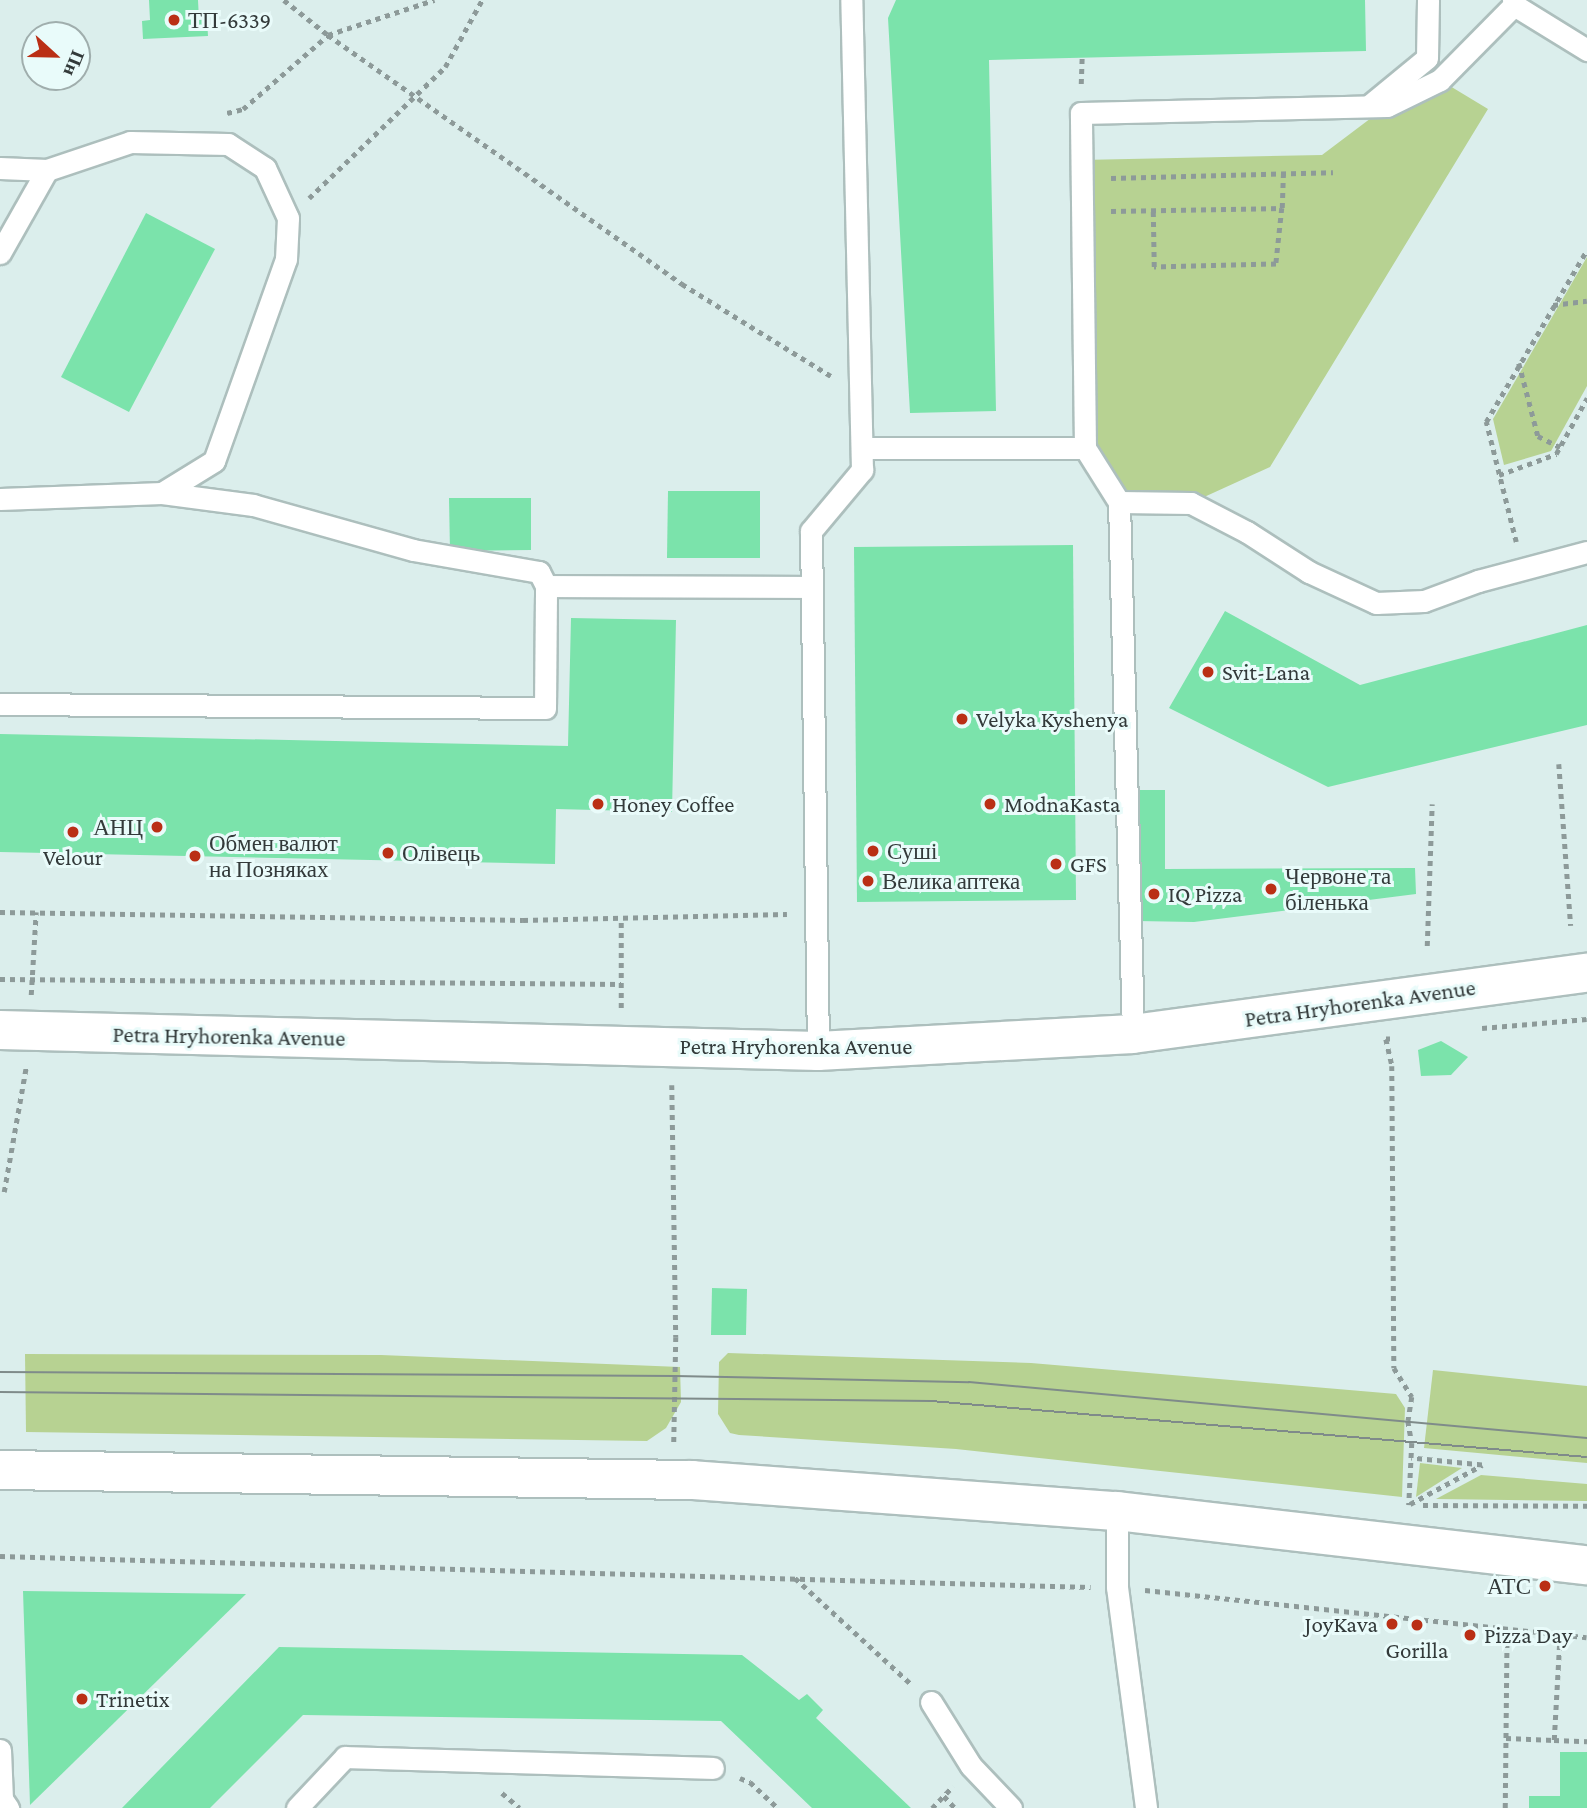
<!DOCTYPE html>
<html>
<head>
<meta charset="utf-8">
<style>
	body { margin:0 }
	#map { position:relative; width:1587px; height:1808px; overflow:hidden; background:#dbeeec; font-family:"Crimson Pro",serif }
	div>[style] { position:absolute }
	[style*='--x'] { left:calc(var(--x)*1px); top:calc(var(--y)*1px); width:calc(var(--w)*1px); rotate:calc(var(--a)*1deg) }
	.green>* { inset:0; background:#b7d292 }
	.building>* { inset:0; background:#7be3ab }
	.path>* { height:4.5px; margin-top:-2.25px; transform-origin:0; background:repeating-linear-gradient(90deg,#8d9a99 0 5px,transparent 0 10px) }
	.roads { filter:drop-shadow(2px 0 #adbfbd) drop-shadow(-2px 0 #adbfbd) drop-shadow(0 2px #adbfbd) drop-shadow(0 -2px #adbfbd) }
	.lane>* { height:21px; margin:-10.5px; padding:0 10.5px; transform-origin:10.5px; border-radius:10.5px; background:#fff }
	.secondary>* { height:38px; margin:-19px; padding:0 19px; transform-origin:19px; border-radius:19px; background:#fff }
	.tram>* { height:2px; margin:-1px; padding:0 1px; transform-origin:1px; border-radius:1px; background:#7f8b8a }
	.dots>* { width:19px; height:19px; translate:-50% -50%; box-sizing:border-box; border:4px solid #e9fbfa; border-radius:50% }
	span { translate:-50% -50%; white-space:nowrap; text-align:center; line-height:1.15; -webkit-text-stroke:6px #e9fbfa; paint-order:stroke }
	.poi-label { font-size:23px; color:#333a3a }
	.left { translate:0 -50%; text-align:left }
	.right { translate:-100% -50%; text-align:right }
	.street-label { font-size:23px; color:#333a3a }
	.north { position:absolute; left:21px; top:21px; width:70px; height:70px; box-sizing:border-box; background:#e9fbfa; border:2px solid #a0aead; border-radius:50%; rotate:112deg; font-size:19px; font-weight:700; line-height:28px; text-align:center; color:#333a3a }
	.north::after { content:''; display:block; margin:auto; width:24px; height:32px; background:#ba2f15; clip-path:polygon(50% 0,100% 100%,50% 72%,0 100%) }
</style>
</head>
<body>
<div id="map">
	<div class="green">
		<i style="clip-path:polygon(1440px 80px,1488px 109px,1270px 467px,1191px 503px,1119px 502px,1085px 448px,1081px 160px,1322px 155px,1387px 106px)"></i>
		<i style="clip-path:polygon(1587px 257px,1587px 386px,1551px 451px,1504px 465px,1493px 419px)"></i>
		<i style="clip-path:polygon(728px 1353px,1031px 1363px,1396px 1394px,1405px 1408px,1402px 1497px,956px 1449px,739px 1435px,730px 1433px,718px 1414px,719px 1362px)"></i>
		<i style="clip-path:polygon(25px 1354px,381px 1355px,680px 1367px,681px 1402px,666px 1428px,647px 1441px,26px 1432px)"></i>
		<i style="clip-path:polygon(1433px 1370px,1587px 1386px,1587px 1463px,1424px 1448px)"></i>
		<i style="clip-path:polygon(1420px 1463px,1462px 1468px,1416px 1497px)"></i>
		<i style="clip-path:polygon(1481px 1475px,1587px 1484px,1587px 1501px,1436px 1499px)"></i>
	</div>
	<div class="building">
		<i style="clip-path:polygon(149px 0,198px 0,199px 20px,207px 19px,208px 36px,143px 39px,142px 21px,150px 20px)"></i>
		<i style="clip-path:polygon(896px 0,1365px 0,1366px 51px,989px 60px,996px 411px,910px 413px,888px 18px)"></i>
		<i style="clip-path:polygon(146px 213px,215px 249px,129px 412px,61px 377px)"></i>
		<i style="clip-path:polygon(668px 491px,760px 491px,760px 558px,667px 558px)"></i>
		<i style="clip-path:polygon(449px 498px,531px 498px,531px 550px,450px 551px)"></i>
		<i style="clip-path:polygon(1073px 545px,1076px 900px,857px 902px,854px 547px)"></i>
		<i style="clip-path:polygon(1225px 611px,1360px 685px,1587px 625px,1587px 725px,1328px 787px,1169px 708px)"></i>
		<i style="clip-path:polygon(571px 618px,676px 620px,672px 812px,556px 809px,555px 864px,0 852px,0 734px,568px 746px)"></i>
		<i style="clip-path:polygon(1137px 790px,1165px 790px,1165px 869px,1415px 868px,1416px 894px,1194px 922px,1137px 921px)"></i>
		<i style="clip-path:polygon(1441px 1041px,1468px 1057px,1451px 1075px,1421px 1076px,1418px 1050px)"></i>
		<i style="clip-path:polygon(712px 1288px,747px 1289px,746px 1335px,711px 1335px)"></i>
		<i style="clip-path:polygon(23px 1591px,246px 1594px,30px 1805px)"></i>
		<i style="clip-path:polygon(279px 1647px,742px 1655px,799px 1700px,807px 1694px,823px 1710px,816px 1718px,911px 1808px,812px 1808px,721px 1721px,303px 1715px,210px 1808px,122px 1808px)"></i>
		<i style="clip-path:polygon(1560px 1752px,1587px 1752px,1587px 1808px,1529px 1808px,1529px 1796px,1560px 1796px)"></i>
	</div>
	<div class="path">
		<i style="--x:284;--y:0;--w:56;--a:38.5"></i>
		<i style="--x:328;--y:35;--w:433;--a:35.1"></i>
		<i style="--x:682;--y:284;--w:175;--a:31.7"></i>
		<i style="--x:1081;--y:84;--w:26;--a:-88"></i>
		<i style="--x:227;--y:113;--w:16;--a:-14"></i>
		<i style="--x:243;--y:109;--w:113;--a:-41"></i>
		<i style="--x:328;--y:35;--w:112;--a:-18.3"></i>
		<i style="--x:1111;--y:178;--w:222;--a:-1.5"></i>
		<i style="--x:309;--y:198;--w:189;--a:-43.9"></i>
		<i style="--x:445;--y:67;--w:77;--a:-61.1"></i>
		<i style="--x:1282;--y:208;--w:35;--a:-88"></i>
		<i style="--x:1111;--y:211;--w:171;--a:-1"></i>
		<i style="--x:1282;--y:208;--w:56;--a:96.1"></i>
		<i style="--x:1276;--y:264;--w:122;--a:178.6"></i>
		<i style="--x:1154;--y:267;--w:57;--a:-91"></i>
		<i style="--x:1553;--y:305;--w:34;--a:-7"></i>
		<i style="--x:1519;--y:363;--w:75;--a:75.4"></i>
		<i style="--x:1538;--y:436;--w:25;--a:27"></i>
		<i style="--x:1499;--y:475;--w:61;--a:-20.2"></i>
		<i style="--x:1556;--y:454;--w:64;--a:-61"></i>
		<i style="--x:1516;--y:542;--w:124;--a:-104"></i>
		<i style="--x:1486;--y:422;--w:199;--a:-59.6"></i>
		<i style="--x:1559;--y:764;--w:162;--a:85.8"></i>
		<i style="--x:0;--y:912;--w:523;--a:0.88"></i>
		<i style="--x:523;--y:920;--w:264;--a:-1.3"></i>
		<i style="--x:1427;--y:946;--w:142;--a:-88"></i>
		<i style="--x:0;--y:979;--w:621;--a:0.46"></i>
		<i style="--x:31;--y:995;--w:83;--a:-86.6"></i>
		<i style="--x:621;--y:1008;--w:90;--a:-90"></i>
		<i style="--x:1482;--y:1028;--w:105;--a:-4.9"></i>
		<i style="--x:1390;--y:1039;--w:4;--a:180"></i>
		<i style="--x:1386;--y:1039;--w:28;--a:77"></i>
		<i style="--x:1392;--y:1066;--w:302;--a:89.6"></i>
		<i style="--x:1394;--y:1368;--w:34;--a:58"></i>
		<i style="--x:1412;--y:1397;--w:24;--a:99"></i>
		<i style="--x:1408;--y:1421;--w:22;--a:80"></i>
		<i style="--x:1412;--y:1443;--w:62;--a:92.8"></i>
		<i style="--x:672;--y:1085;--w:252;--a:89.1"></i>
		<i style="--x:676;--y:1337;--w:106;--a:91.1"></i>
		<i style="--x:4;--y:1192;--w:127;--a:-80"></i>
		<i style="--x:1410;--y:1504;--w:82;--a:-28.4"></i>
		<i style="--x:1482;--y:1465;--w:71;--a:-174.4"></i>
		<i style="--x:1423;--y:1505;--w:164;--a:0.3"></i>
		<i style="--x:0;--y:1556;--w:1091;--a:1.63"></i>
		<i style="--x:795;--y:1578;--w:156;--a:42.4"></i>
		<i style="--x:1145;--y:1590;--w:444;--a:6.1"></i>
		<i style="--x:1506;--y:1738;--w:48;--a:2.4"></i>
		<i style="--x:1554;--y:1740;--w:106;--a:-86.8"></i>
		<i style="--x:1554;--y:1740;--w:33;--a:2"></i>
		<i style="--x:740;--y:1778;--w:11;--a:22"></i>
		<i style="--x:750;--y:1782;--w:38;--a:43"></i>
		<i style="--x:502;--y:1793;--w:23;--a:40"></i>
		<i style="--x:944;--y:1796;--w:16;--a:47"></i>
		<i style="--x:932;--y:1808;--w:30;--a:-46"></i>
		<i style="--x:1505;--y:1808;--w:179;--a:-89.4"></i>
	</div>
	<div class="roads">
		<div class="lane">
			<i style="--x:1513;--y:0;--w:5;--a:79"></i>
			<i style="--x:1514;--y:5;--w:86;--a:31.7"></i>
			<i style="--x:1371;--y:104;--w:72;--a:-39.4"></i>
			<i style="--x:1427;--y:58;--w:58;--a:-89"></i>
			<i style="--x:0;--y:168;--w:47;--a:2.4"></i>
			<i style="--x:47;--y:170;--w:88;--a:-18.6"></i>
			<i style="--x:130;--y:142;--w:98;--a:1.2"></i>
			<i style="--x:228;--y:144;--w:44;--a:33"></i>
			<i style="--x:265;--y:168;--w:55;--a:65.3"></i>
			<i style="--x:288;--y:218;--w:41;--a:92.8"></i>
			<i style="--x:286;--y:259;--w:214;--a:109.6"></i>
			<i style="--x:214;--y:461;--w:61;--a:148.4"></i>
			<i style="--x:162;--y:493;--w:162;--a:177.9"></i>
			<i style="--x:0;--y:253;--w:95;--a:-60.5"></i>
			<i style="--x:862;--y:448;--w:223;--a:0"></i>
			<i style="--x:1085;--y:448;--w:64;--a:57.8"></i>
			<i style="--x:1119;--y:502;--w:532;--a:88.49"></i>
			<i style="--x:1085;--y:448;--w:335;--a:-90.7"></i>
			<i style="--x:1081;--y:113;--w:306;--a:-1.3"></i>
			<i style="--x:1387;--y:106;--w:59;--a:-26.1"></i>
			<i style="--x:1440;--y:80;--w:105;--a:-45.4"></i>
			<i style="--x:162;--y:493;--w:92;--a:7.5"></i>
			<i style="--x:253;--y:505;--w:166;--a:15.7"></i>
			<i style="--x:413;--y:550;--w:128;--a:9.9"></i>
			<i style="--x:539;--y:572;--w:16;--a:63"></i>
			<i style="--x:1119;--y:502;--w:72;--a:0.8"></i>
			<i style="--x:1191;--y:503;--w:63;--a:27.4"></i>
			<i style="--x:1247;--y:532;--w:74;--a:32.8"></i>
			<i style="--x:1309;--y:572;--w:74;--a:24.8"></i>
			<i style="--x:1376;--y:603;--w:48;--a:-2.4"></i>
			<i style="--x:1424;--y:601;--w:58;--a:-20.3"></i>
			<i style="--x:1478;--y:581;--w:113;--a:-14.9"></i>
			<i style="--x:0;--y:704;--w:545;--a:0.42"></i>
			<i style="--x:545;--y:708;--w:122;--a:-89.5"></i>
			<i style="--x:546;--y:586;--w:265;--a:0.2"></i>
			<i style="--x:818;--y:1051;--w:520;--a:-90.77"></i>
			<i style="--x:811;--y:531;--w:80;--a:-50.1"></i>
			<i style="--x:862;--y:470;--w:470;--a:-91.3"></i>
			<i style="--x:1117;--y:1511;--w:76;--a:90"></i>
			<i style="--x:1117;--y:1587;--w:223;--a:82.5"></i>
			<i style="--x:931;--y:1702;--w:75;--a:58"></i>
			<i style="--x:971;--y:1766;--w:58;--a:46.4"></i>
			<i style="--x:0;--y:1750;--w:49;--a:87.7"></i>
			<i style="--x:2;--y:1799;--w:11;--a:56"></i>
			<i style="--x:297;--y:1808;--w:70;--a:-46.7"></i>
			<i style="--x:345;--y:1757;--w:368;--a:1.7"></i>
		</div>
		<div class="secondary">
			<i style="--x:0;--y:1030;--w:818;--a:1.47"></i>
			<i style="--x:818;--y:1051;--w:315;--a:-3.1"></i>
			<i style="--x:1133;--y:1034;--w:458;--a:-7.7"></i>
			<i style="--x:0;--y:1470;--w:692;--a:0.83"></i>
			<i style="--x:692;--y:1480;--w:426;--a:4.2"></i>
			<i style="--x:1117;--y:1511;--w:473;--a:6.6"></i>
		</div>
	</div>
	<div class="tram">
		<i style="--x:0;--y:1372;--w:675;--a:0.34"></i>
		<i style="--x:675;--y:1376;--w:294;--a:1.2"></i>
		<i style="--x:969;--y:1382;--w:621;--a:5.18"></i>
		<i style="--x:0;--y:1392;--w:931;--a:0.55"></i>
		<i style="--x:931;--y:1401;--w:658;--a:4.88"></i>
	</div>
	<div class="dots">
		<i style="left:174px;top:20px;background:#ba2f15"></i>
		<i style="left:1208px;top:672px;background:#ba2f15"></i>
		<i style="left:962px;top:719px;background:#ba2f15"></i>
		<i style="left:598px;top:804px;background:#ba2f15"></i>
		<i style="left:990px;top:804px;background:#ba2f15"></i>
		<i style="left:157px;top:827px;background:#ba2f15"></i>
		<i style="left:73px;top:832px;background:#ba2f15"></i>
		<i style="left:873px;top:851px;background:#ba2f15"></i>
		<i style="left:388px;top:853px;background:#ba2f15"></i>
		<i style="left:195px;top:856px;background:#ba2f15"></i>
		<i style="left:1056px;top:864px;background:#ba2f15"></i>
		<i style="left:868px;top:881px;background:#ba2f15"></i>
		<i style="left:1271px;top:889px;background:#ba2f15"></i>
		<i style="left:1154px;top:894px;background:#ba2f15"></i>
		<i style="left:1545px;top:1586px;background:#ba2f15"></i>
		<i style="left:1392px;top:1624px;background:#ba2f15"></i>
		<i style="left:1417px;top:1625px;background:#ba2f15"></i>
		<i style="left:1470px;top:1635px;background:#ba2f15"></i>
		<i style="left:82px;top:1699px;background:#ba2f15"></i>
	</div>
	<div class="poi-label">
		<span class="left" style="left:188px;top:20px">ТП-6339</span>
		<span class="left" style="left:1222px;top:672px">Svit-Lana</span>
		<span class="left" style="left:976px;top:719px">Velyka Kyshenya</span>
		<span class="left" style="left:612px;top:804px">Honey Coffee</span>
		<span class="left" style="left:1004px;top:804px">ModnaKasta</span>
		<span class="right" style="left:143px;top:827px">АНЦ</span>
		<span class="left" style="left:209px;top:856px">Обмен валют<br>на Позняках</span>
		<span class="left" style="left:887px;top:851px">Суші</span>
		<span class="left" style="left:402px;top:853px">Олівець</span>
		<span style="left:73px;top:857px">Velour</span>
		<span class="left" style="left:1070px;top:864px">GFS</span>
		<span class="left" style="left:1285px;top:889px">Червоне та<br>біленька</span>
		<span class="left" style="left:882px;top:881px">Велика аптека</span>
		<span class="left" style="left:1168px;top:894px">IQ Pizza</span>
		<span class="right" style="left:1531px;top:1586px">АТС</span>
		<span class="right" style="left:1378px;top:1624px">JoyKava</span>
		<span class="left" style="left:1484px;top:1635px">Pizza Day</span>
		<span style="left:1417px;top:1650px">Gorilla</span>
		<span class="left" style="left:96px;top:1699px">Trinetix</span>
	</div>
	<div class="street-label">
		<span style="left:1360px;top:1003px;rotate:-8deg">Petra Hryhorenka Avenue</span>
		<span style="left:229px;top:1036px;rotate:1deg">Petra Hryhorenka Avenue</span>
		<span style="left:796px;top:1046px">Petra Hryhorenka Avenue</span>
	</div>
	<div class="north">Пн</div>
</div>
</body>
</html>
